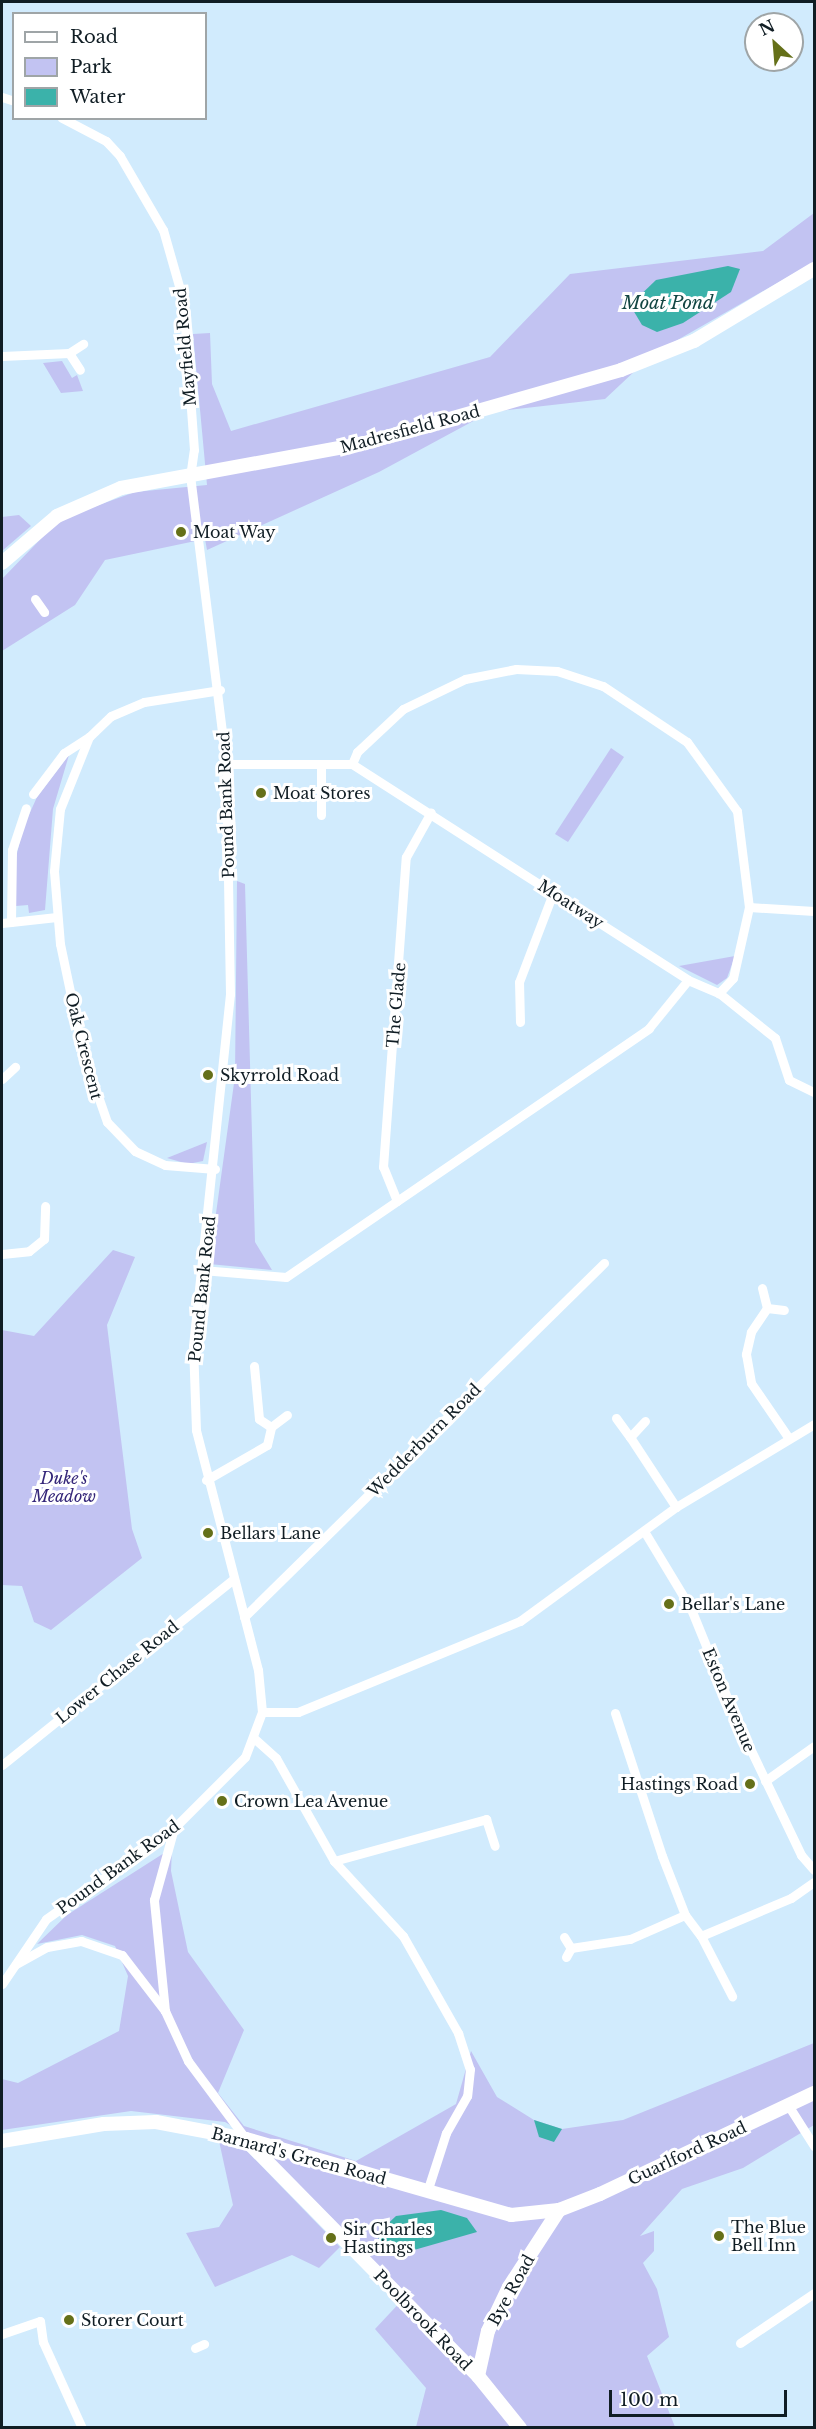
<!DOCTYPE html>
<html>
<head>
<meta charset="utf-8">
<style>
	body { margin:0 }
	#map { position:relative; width:816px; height:2429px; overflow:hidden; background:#d1ebfd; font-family:"Libre Baskerville",serif }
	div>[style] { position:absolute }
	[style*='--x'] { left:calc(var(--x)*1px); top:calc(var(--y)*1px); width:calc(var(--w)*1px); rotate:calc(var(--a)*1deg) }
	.green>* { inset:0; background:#c2c3f2 }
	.water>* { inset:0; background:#3bb2aa }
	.street>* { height:9px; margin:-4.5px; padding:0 4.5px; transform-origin:4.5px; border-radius:4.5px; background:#fff }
	.secondary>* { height:14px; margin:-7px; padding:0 7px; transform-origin:7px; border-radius:7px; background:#fff }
	.dots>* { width:16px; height:16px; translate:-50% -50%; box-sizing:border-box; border:3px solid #fff; border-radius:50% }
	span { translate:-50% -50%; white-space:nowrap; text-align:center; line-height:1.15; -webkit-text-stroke:6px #fff; paint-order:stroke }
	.street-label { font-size:16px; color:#101d24 }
	.poi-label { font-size:16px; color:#101d24 }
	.left { translate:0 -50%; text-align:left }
	.right { translate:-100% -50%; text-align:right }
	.park-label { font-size:16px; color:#342679; font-style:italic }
	.water-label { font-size:18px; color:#124643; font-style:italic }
	.frame { position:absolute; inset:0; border:3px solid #101d24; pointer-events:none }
	.legend { position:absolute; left:12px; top:12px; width:195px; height:108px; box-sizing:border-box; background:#fff; border:2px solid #9fa5a7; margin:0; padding:8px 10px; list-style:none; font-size:18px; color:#101d24 }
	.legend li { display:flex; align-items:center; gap:12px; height:30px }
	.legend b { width:30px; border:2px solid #9fa5a7 }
	.north { position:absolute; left:744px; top:12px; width:60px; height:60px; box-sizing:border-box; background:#fff; border:2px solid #9fa5a7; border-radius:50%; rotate:334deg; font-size:16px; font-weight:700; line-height:24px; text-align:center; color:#101d24 }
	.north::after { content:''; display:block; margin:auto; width:21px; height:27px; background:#657019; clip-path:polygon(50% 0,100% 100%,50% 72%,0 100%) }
	.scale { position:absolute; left:609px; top:2390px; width:178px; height:27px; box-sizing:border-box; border:3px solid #101d24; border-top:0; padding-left:8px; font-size:18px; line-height:21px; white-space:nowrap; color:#101d24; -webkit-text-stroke:4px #fff; paint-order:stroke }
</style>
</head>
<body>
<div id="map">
	<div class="green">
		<i style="clip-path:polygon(814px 213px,814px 262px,653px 354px,605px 399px,490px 412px,379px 472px,207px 550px,205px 539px,105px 560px,75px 605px,2px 651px,2px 579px,60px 519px,135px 492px,207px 485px,193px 334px,210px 333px,212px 384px,231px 431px,490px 357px,570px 274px,763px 251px)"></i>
		<i style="clip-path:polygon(62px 361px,72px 378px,77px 375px,83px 391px,61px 393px,43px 363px)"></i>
		<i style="clip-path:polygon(19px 515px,31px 526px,2px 551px,2px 517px)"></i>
		<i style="clip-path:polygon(611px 748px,624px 757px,568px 842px,555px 834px)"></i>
		<i style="clip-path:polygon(69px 755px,53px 809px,45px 910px,29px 913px,28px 905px,16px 906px,14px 866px,23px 828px,37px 797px)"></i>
		<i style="clip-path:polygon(237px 881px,245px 884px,255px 1242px,272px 1270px,209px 1264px,235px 1076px)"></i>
		<i style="clip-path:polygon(735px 956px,727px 978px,717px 985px,679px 966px)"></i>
		<i style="clip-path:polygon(207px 1142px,203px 1161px,188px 1164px,167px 1158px)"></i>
		<i style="clip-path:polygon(113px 1250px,135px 1257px,107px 1325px,132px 1529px,142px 1558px,51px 1630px,34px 1622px,22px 1586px,2px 1585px,2px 1330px,34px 1336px)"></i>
		<i style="clip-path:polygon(172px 1848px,171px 1871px,188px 1952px,244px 2030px,218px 2093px,244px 2126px,356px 2161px,456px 2104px,471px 2051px,497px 2097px,534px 2120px,562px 2129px,623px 2120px,814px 2043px,814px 2125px,743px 2168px,682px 2189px,640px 2236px,654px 2231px,654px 2251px,643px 2263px,657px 2289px,669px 2337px,647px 2356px,675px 2427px,416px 2427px,426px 2388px,375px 2329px,405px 2297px,254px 2139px,225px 2122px,131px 2111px,2px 2130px,2px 2079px,18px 2083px,119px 2031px,128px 1976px,115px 1946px,82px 1935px,37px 1944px,67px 1915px)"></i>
		<i style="clip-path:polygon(219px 2141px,242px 2146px,340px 2247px,319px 2268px,292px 2255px,215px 2287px,186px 2233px,219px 2227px,233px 2205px)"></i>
	</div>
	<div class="water">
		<i style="clip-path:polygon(728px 266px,740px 269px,731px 292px,683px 323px,657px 332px,642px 325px,630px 305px,656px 280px)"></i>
		<i style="clip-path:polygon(534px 2120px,562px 2129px,554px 2142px,539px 2137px)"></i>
		<i style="clip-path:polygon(441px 2210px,467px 2218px,477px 2232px,414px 2250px,383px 2251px,377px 2234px,396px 2216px)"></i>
	</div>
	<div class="street">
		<i style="--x:2;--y:97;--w:13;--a:18"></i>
		<i style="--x:69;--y:353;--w:20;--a:57"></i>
		<i style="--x:2;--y:356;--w:67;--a:-2.6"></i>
		<i style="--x:69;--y:353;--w:17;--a:-33"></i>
		<i style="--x:35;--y:599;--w:16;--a:55"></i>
		<i style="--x:226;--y:764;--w:126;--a:0"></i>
		<i style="--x:352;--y:764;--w:399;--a:32.7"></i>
		<i style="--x:688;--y:980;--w:34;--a:23"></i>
		<i style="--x:719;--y:993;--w:72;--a:38.8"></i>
		<i style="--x:775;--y:1038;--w:44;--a:71.6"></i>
		<i style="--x:789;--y:1080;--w:28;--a:26"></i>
		<i style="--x:352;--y:764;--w:13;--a:-67"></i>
		<i style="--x:357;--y:752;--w:63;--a:-43.1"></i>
		<i style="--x:403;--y:709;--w:69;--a:-25.8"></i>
		<i style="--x:465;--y:679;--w:52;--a:-11.1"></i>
		<i style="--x:516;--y:669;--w:41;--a:2.8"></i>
		<i style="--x:557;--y:671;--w:48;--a:18.1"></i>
		<i style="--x:603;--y:686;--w:101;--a:33.7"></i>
		<i style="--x:687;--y:742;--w:85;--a:54.1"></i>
		<i style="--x:737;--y:811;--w:97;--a:82.9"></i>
		<i style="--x:749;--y:907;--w:73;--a:102.7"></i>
		<i style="--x:733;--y:978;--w:21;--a:133"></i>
		<i style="--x:33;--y:794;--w:51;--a:-52.9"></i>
		<i style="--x:64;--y:753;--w:30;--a:-33"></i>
		<i style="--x:321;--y:815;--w:51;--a:-90"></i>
		<i style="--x:749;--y:907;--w:65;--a:3.5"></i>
		<i style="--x:11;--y:922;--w:72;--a:-89.2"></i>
		<i style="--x:12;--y:850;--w:44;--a:-71.6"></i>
		<i style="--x:2;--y:923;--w:55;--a:-6.2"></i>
		<i style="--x:520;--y:1022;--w:40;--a:-91.4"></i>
		<i style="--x:519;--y:982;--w:95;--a:-69.1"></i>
		<i style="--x:2;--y:1079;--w:18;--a:-43"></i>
		<i style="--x:215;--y:1169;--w:50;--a:-175.4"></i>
		<i style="--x:165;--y:1165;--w:33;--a:-155"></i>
		<i style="--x:135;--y:1151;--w:40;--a:-134"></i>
		<i style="--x:107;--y:1122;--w:73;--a:-109.2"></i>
		<i style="--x:83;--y:1053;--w:111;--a:-101.9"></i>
		<i style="--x:60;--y:944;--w:73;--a:-94.7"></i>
		<i style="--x:54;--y:871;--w:62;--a:-84.5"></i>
		<i style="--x:60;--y:809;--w:78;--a:-68.1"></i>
		<i style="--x:89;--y:737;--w:30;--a:-44"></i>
		<i style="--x:111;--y:716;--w:36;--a:-23"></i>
		<i style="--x:144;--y:702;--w:77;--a:-9"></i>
		<i style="--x:397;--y:1201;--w:37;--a:-112"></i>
		<i style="--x:383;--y:1167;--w:311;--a:-85.8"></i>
		<i style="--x:406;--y:857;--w:51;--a:-60.9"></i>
		<i style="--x:2;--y:1254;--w:27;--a:-6"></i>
		<i style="--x:29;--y:1251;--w:19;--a:-39"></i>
		<i style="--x:44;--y:1239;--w:33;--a:-88"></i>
		<i style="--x:202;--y:1270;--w:84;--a:4.8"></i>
		<i style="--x:286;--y:1277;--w:440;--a:-34.4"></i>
		<i style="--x:649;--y:1028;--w:62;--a:-50.9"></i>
		<i style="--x:762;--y:1288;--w:21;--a:76"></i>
		<i style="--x:767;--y:1308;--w:29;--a:124"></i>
		<i style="--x:751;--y:1332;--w:23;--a:103"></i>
		<i style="--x:746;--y:1354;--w:29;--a:80"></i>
		<i style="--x:751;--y:1383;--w:65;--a:55.6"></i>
		<i style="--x:767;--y:1308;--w:17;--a:7"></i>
		<i style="--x:254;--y:1366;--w:53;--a:84.6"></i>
		<i style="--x:259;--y:1419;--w:14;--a:34"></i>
		<i style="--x:616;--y:1418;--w:24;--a:54"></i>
		<i style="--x:645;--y:1421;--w:22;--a:133"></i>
		<i style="--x:630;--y:1437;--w:84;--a:56.7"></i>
		<i style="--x:206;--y:1480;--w:70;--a:-29.8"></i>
		<i style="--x:267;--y:1445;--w:18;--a:-77"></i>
		<i style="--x:271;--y:1427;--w:20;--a:-37"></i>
		<i style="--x:644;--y:1531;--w:91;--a:58.9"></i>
		<i style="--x:691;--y:1609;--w:117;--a:67.8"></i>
		<i style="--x:735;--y:1717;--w:153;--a:64.4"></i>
		<i style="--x:801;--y:1855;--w:20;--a:49"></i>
		<i style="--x:244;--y:1617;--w:505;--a:-44.52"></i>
		<i style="--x:262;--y:1712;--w:36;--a:0"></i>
		<i style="--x:298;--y:1712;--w:240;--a:-22.3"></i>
		<i style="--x:520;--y:1621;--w:193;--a:-36.2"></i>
		<i style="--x:676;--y:1507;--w:161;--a:-31"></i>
		<i style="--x:615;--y:1713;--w:151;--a:71.8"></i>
		<i style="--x:662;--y:1856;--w:63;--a:68.7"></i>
		<i style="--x:685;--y:1915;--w:26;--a:53"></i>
		<i style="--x:701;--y:1936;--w:98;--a:-22.9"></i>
		<i style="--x:791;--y:1898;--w:28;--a:-35"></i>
		<i style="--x:255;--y:1739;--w:28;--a:42"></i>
		<i style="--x:276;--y:1758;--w:118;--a:60.6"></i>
		<i style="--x:334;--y:1861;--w:102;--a:47.4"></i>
		<i style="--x:403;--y:1936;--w:112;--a:60.4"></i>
		<i style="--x:458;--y:2033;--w:38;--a:72"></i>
		<i style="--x:470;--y:2069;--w:27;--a:96"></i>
		<i style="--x:467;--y:2096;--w:43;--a:119.6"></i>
		<i style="--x:446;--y:2133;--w:62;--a:107.9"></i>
		<i style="--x:2;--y:1765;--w:295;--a:-38.8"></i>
		<i style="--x:765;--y:1781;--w:60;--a:-35.5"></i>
		<i style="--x:334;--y:1861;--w:158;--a:-15.4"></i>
		<i style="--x:486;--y:1819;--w:28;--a:72"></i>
		<i style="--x:701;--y:1936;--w:68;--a:62.7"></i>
		<i style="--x:564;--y:1937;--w:13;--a:58"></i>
		<i style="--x:566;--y:1957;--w:10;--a:-61"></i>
		<i style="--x:571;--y:1948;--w:60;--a:-8.7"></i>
		<i style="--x:630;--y:1939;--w:60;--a:-23.6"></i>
		<i style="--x:16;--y:1964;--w:35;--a:-29"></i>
		<i style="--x:47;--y:1947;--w:35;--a:-10"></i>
		<i style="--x:81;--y:1941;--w:43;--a:18.9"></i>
		<i style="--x:122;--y:1955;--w:71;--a:52.5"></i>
		<i style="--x:165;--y:2011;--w:55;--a:65.3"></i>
		<i style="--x:188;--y:2061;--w:97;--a:53.4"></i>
		<i style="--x:2;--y:1984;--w:78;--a:-55.9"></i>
		<i style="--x:46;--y:1919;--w:157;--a:-35.4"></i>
		<i style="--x:174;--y:1828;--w:100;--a:-45"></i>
		<i style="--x:245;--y:1757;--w:48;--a:-69.3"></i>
		<i style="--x:262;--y:1712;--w:42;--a:-95.4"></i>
		<i style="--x:258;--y:1670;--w:248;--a:-104.5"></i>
		<i style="--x:196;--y:1430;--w:84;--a:-92"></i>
		<i style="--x:193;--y:1346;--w:354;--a:-84"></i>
		<i style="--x:230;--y:994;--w:230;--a:-91"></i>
		<i style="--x:226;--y:764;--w:289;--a:-97.1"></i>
		<i style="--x:190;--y:477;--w:27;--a:-82"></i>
		<i style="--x:194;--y:450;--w:150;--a:-94.2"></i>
		<i style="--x:183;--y:300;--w:73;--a:-105.9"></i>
		<i style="--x:163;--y:230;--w:86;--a:-120.2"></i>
		<i style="--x:120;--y:156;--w:21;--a:-133"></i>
		<i style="--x:106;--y:141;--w:50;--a:-152.4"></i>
		<i style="--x:165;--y:2011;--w:112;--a:-95.7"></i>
		<i style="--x:154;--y:1900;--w:75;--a:-74.5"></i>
		<i style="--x:788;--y:2105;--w:49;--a:57.6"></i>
		<i style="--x:2;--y:2334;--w:40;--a:-18.9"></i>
		<i style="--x:40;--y:2321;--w:21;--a:82"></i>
		<i style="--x:43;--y:2342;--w:94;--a:65.6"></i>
		<i style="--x:740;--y:2343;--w:89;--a:-34"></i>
		<i style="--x:195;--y:2348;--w:10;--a:-24"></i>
	</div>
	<div class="secondary">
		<i style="--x:2;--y:563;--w:72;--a:-40.5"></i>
		<i style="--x:57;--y:516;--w:70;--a:-23.6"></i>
		<i style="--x:121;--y:488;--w:248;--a:-10.4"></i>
		<i style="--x:365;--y:443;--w:266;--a:-15.9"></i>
		<i style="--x:621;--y:370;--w:79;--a:-21.7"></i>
		<i style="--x:694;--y:341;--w:140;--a:-31"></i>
		<i style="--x:2;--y:2141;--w:103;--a:-9.5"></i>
		<i style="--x:104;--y:2124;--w:52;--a:-2.2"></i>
		<i style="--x:156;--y:2122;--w:92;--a:10.7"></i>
		<i style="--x:246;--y:2139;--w:276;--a:16"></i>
		<i style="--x:511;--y:2215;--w:48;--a:-5.9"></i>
		<i style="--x:559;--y:2210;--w:44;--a:-21.3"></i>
		<i style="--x:600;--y:2194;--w:237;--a:-25.3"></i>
		<i style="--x:247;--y:2141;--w:330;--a:45.5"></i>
		<i style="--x:478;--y:2376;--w:67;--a:51.1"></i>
		<i style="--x:478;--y:2376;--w:46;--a:-77.5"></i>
		<i style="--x:488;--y:2331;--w:49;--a:-64.5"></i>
		<i style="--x:509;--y:2287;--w:92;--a:-57"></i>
	</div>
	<div class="dots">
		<i style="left:181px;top:532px;background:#657019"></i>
		<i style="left:261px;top:793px;background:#657019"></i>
		<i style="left:208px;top:1075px;background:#657019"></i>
		<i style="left:208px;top:1533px;background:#657019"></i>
		<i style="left:669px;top:1604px;background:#657019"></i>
		<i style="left:750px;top:1784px;background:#657019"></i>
		<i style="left:222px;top:1801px;background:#657019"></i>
		<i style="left:719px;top:2236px;background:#657019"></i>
		<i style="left:331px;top:2238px;background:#657019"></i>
		<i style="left:69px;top:2320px;background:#657019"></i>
	</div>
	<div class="street-label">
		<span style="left:185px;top:347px;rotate:-95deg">Mayfield Road</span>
		<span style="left:410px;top:429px;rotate:-15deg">Madresfield Road</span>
		<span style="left:226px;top:805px;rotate:-92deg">Pound Bank Road</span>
		<span style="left:571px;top:904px;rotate:33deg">Moatway</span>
		<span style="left:396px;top:1005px;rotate:-85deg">The Glade</span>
		<span style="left:84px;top:1046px;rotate:76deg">Oak Crescent</span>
		<span style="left:202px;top:1289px;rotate:-84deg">Pound Bank Road</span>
		<span style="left:424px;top:1440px;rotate:-45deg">Wedderburn Road</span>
		<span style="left:117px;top:1672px;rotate:-39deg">Lower Chase Road</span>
		<span style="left:729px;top:1700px;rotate:67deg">Eston Avenue</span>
		<span style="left:118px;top:1867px;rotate:-36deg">Pound Bank Road</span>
		<span style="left:687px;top:2153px;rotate:-25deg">Guarlford Road</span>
		<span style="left:299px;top:2156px;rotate:15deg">Barnard's Green Road</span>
		<span style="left:511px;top:2290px;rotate:-61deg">Bye Road</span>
		<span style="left:423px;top:2320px;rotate:46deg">Poolbrook Road</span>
	</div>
	<div class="poi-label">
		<span class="left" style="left:193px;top:532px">Moat Way</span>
		<span class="left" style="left:273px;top:793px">Moat Stores</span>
		<span class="left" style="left:220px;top:1075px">Skyrrold Road</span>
		<span class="left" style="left:220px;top:1533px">Bellars Lane</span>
		<span class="left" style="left:681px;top:1604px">Bellar's Lane</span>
		<span class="right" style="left:738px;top:1784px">Hastings Road</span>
		<span class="left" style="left:234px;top:1801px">Crown Lea Avenue</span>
		<span class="left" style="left:731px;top:2236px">The Blue<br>Bell Inn</span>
		<span class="left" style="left:343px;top:2238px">Sir Charles<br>Hastings</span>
		<span class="left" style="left:81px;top:2320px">Storer Court</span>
	</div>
	<div class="park-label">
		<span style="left:64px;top:1487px">Duke's<br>Meadow</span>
	</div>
	<div class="water-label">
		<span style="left:668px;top:303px">Moat Pond</span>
	</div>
	<div class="frame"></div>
	<ul class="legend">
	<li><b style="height:8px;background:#fff"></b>Road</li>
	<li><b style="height:16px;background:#c2c3f2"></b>Park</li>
	<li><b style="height:16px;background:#3bb2aa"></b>Water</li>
	</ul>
	<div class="north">N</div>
	<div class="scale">100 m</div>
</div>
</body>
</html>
